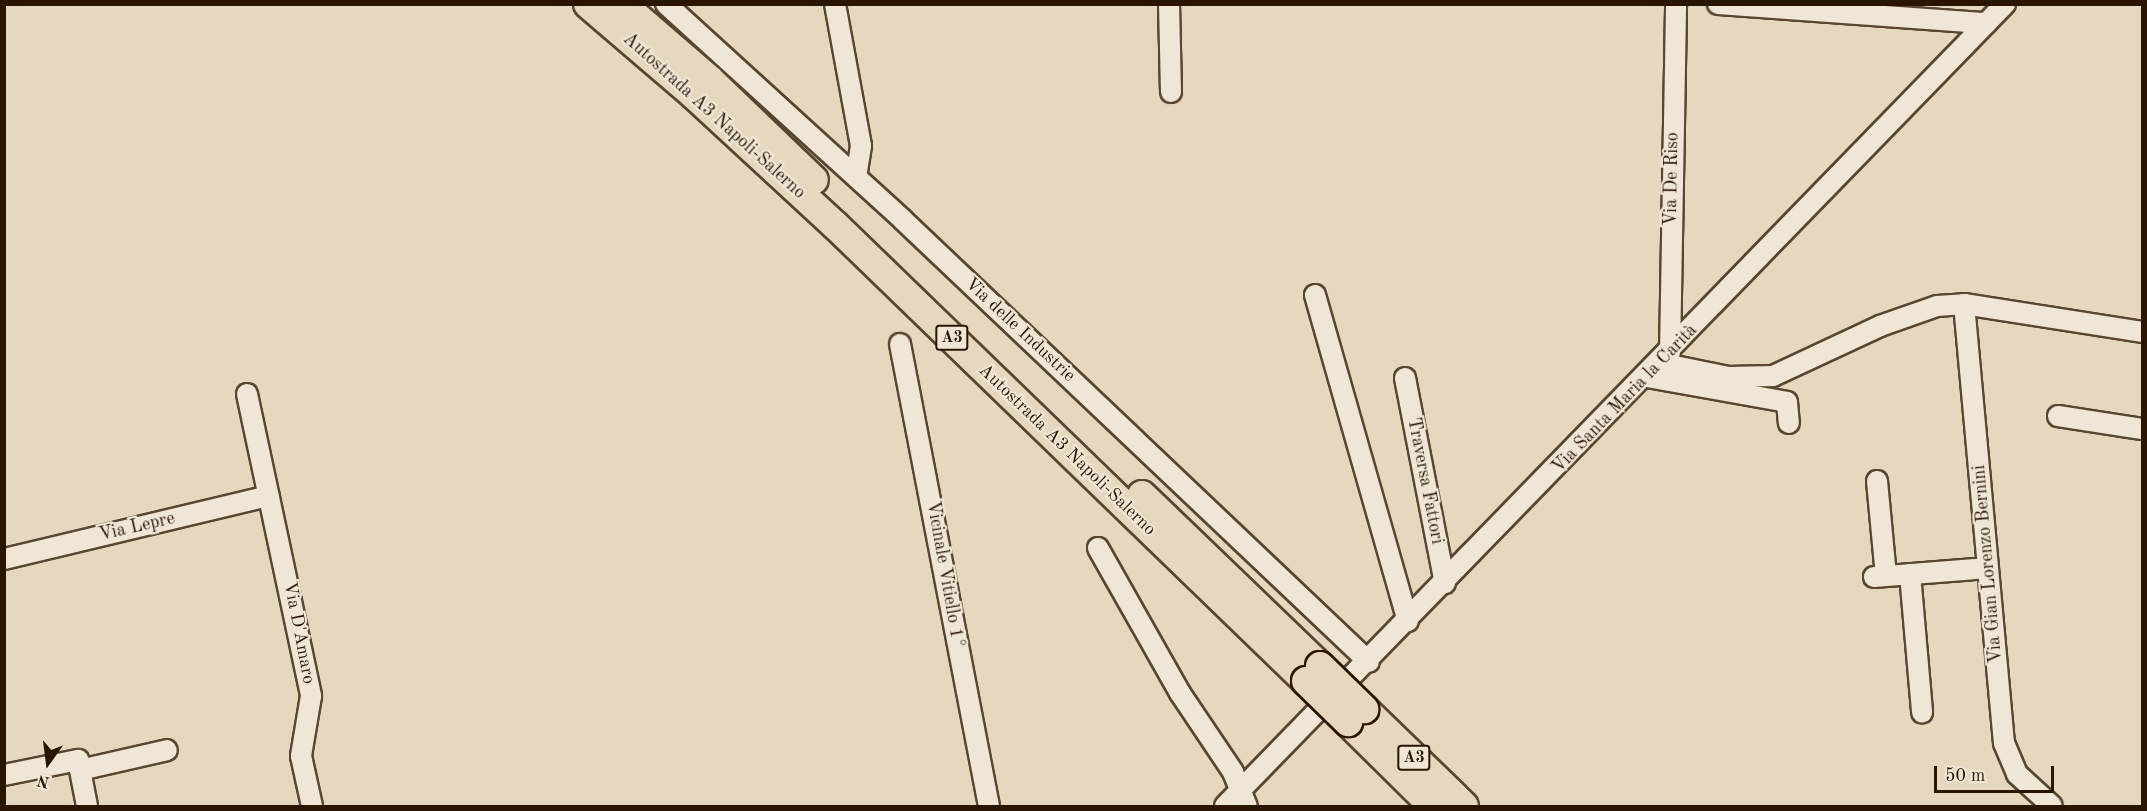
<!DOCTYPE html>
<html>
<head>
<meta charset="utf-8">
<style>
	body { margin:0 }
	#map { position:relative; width:2147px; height:811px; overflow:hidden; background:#e6d8bf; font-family:"Old Standard TT",serif }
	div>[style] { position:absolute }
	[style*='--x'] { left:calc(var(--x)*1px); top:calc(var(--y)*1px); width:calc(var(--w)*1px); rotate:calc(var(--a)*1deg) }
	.roads { filter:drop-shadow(2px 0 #584630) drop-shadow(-2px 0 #584630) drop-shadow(0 2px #584630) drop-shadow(0 -2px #584630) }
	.minor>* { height:20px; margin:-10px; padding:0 10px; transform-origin:10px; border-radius:10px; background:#efe6d5 }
	.highway>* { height:28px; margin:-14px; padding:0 14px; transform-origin:14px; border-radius:14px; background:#e6d8bf }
	.bridges { filter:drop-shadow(2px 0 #291500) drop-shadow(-2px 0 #291500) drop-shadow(0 2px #291500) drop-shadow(0 -2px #291500) }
	.highway-bridge>* { height:28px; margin:-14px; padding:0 14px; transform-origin:14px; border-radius:14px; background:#e6d8bf }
	span { translate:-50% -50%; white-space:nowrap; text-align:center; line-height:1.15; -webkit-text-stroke:4.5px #efe6d5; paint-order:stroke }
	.shield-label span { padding:2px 4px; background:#efe6d5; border:2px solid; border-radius:4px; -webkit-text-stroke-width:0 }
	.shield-label { font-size:16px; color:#291500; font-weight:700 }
	.street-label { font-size:18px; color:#291500 }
	.frame { position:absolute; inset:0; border:6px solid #291500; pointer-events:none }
	.north { position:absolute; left:18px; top:733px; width:60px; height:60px; -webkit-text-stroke:4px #efe6d5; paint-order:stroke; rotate:194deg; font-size:16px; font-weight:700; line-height:24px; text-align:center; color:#291500 }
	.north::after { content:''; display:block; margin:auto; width:21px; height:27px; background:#291500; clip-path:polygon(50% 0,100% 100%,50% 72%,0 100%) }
	.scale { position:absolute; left:1934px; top:766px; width:120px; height:27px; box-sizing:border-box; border:3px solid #291500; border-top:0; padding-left:8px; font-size:18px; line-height:21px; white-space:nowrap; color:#291500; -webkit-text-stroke:4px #efe6d5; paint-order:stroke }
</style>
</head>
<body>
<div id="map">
	<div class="roads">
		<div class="minor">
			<i style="--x:666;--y:4;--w:321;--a:42.3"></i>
			<i style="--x:903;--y:220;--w:642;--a:43.49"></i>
			<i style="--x:835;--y:4;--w:144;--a:79.6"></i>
			<i style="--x:861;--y:146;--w:31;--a:99"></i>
			<i style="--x:1169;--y:4;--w:88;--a:88.7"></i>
			<i style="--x:1718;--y:4;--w:269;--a:4.1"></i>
			<i style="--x:1315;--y:295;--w:339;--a:74.1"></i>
			<i style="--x:1964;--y:304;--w:441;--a:84.8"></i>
			<i style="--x:2004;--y:743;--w:34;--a:67"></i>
			<i style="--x:2017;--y:774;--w:47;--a:42.4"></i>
			<i style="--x:900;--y:344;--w:470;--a:79.1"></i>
			<i style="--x:1670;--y:353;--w:349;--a:-89"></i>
			<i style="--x:1660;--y:363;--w:69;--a:11.6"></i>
			<i style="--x:1728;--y:377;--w:45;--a:-1.3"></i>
			<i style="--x:1773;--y:376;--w:118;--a:-25"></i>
			<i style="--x:1880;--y:326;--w:60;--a:-19.3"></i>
			<i style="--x:1937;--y:306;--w:27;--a:-4"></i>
			<i style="--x:1964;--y:304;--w:180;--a:8.9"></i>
			<i style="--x:1647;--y:377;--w:142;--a:10.1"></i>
			<i style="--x:1787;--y:402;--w:21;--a:85"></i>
			<i style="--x:1405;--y:378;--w:209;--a:79"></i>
			<i style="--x:247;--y:394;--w:309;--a:78"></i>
			<i style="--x:311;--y:696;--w:61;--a:99.5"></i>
			<i style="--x:301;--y:756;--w:51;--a:77.6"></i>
			<i style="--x:2058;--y:416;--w:85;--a:8.8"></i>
			<i style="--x:1877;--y:481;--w:95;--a:84.6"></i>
			<i style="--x:1098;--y:548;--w:167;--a:60.5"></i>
			<i style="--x:1180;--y:693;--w:95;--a:56.1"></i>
			<i style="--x:1233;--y:772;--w:37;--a:68"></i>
			<i style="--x:4;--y:559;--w:272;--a:-13.4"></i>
			<i style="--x:1910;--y:574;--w:139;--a:85"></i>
			<i style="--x:1874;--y:577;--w:114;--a:-4.5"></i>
			<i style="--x:80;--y:770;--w:89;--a:-12.9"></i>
			<i style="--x:4;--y:775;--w:76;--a:-11.5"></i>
			<i style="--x:78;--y:760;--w:47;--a:78.9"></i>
			<i style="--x:1225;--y:806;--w:1119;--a:-45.8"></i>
		</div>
		<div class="highway">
			<i style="--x:588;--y:4;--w:140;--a:40.6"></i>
			<i style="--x:694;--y:95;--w:192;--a:42.7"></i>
			<i style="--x:835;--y:225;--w:656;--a:44.07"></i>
			<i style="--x:622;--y:4;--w:116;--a:40.8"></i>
			<i style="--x:710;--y:80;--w:144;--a:43.9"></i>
			<i style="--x:1142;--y:495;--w:247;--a:43.9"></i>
			<i style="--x:1364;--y:709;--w:139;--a:44.1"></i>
			<i style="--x:1348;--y:722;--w:120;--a:44.7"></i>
		</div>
	</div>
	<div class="bridges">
		<div class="highway-bridge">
			<i style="--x:1320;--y:666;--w:62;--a:44.3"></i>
			<i style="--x:1306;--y:681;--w:59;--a:44.3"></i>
		</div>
	</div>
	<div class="shield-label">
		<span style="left:952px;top:338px">A3</span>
		<span style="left:1414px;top:758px">A3</span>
	</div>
	<div class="street-label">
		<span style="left:714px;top:116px;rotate:42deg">Autostrada A3 Napoli-Salerno</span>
		<span style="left:1672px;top:179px;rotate:-89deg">Via De Riso</span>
		<span style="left:1020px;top:330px;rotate:43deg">Via delle Industrie</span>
		<span style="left:1625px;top:399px;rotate:-46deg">Via Santa Maria la Carità</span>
		<span style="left:1067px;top:450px;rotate:44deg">Autostrada A3 Napoli-Salerno</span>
		<span style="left:1425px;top:481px;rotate:79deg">Traversa Fattori</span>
		<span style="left:137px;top:527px;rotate:-13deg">Via Lepre</span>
		<span style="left:1988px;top:564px;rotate:-95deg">Via Gian Lorenzo Bernini</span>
		<span style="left:945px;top:575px;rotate:80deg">Vicinale Vitiello 1°</span>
		<span style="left:299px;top:633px;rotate:79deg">Via D'Amaro</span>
	</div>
	<div class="frame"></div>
	<div class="north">N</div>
	<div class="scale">50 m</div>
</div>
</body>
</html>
